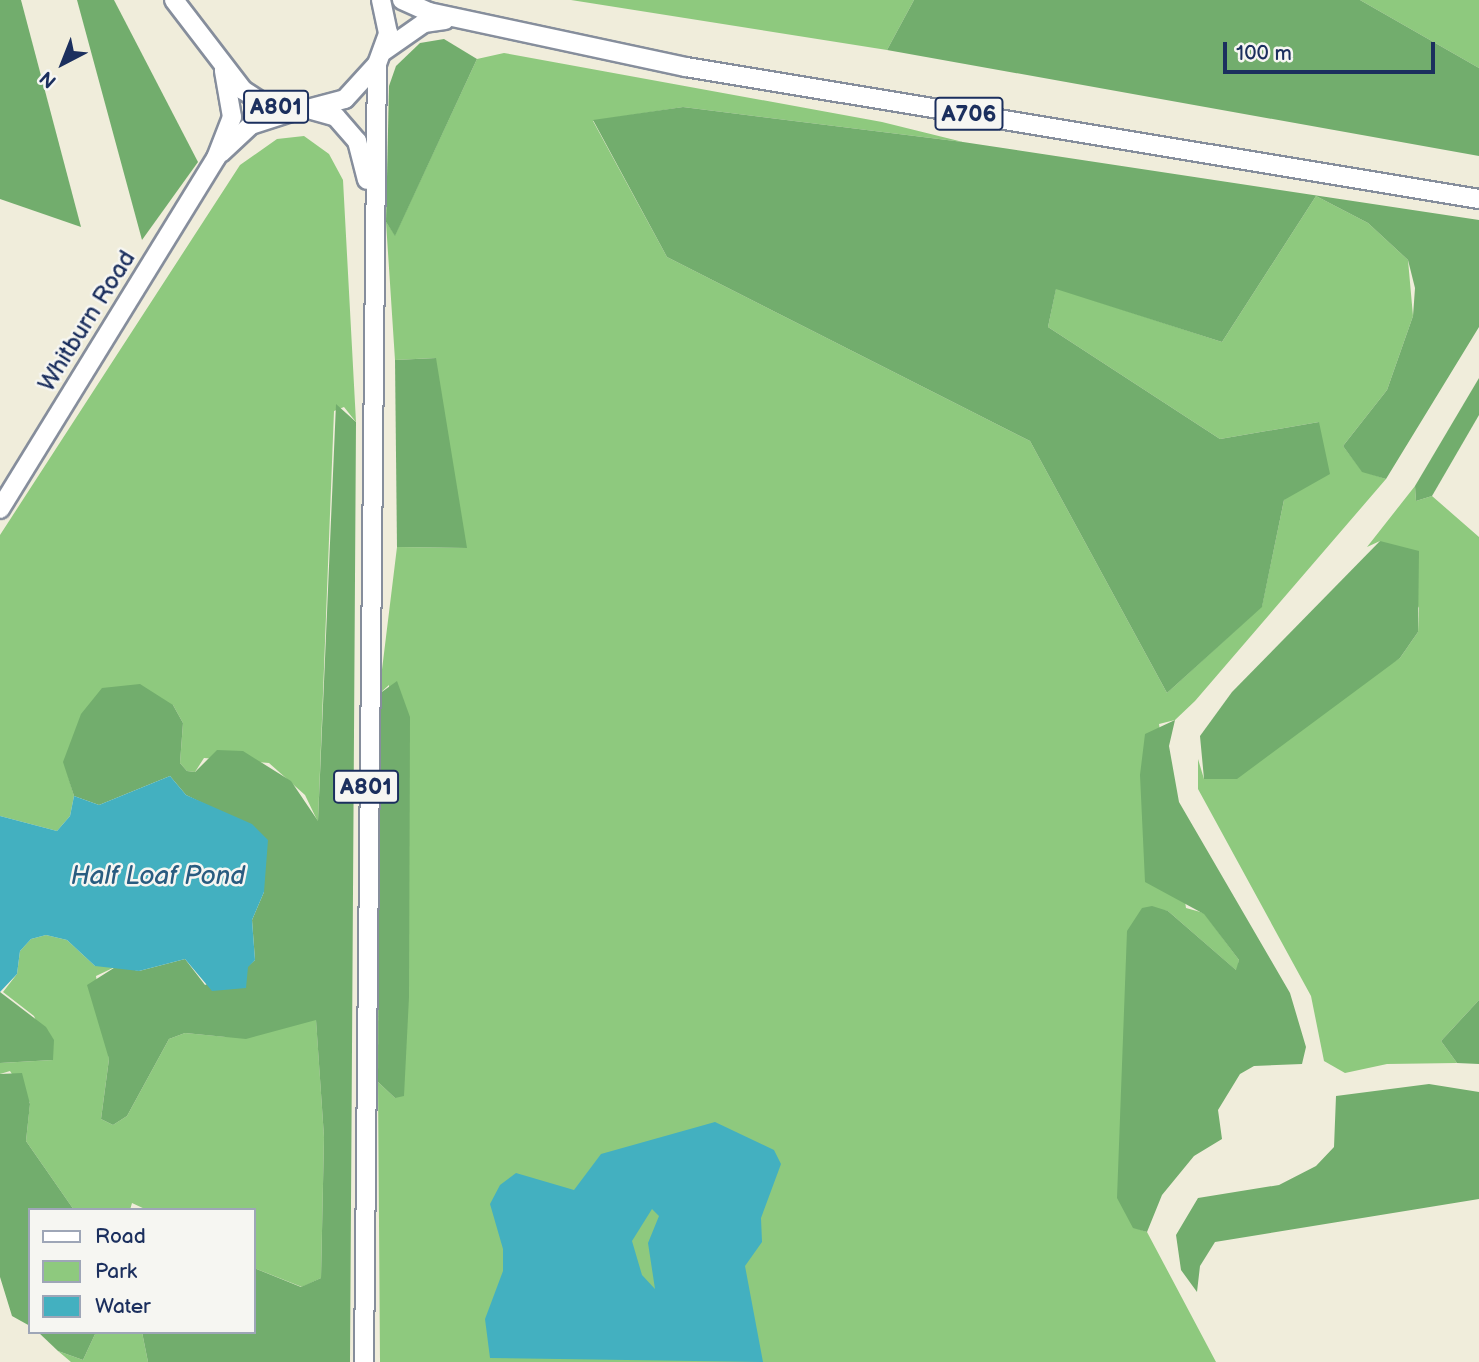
<!DOCTYPE html>
<html>
<head>
<meta charset="utf-8">
<style>
	body { margin:0 }
	#map { position:relative; width:1479px; height:1362px; overflow:hidden; background:#f0eddb; font-family:"Balsamiq Sans",sans-serif }
	div>[style] { position:absolute }
	[style*='--x'] { left:calc(var(--x)*1px); top:calc(var(--y)*1px); width:calc(var(--w)*1px); rotate:calc(var(--a)*1deg) }
	.green>* { inset:0; background:#8ec97e }
	.forest>* { inset:0; background:#72ad6d }
	.water>* { inset:0; background:#43b0c0 }
	.roads { filter:drop-shadow(2px 0 #868e9c) drop-shadow(-2px 0 #868e9c) drop-shadow(0 2px #868e9c) drop-shadow(0 -2px #868e9c) }
	.major>* { height:18px; margin:-9px; padding:0 9px; transform-origin:9px; border-radius:9px; background:#fff }
	span { translate:-50% -50%; white-space:nowrap; text-align:center; line-height:1.15; -webkit-text-stroke:5px #f6f6f2; paint-order:stroke }
	.shield-label span { padding:2px 5px; background:#f6f6f2; border:2px solid; border-radius:5px; -webkit-text-stroke-width:0 }
	.shield-label { font-size:23px; color:#1b2f5e; font-weight:700 }
	.street-label { font-size:24px; color:#1b2f5e }
	.water-label { font-size:26px; color:#295c80; font-style:italic }
	.legend { position:absolute; left:28px; top:1208px; width:228px; height:126px; box-sizing:border-box; background:#f6f6f2; border:2px solid #9ea6b7; margin:0; padding:9px 12px; list-style:none; font-size:21px; color:#1b2f5e }
	.legend li { display:flex; align-items:center; gap:14px; height:35px }
	.legend b { width:35px; border:2px solid #9ea6b7 }
	.north { position:absolute; left:28px; top:28px; width:70px; height:70px; -webkit-text-stroke:5px #f6f6f2; paint-order:stroke; rotate:222deg; font-size:19px; font-weight:700; line-height:28px; text-align:center; color:#1b2f5e }
	.north::after { content:''; display:block; margin:auto; width:24px; height:32px; background:#1b2f5e; clip-path:polygon(50% 0,100% 100%,50% 72%,0 100%) }
	.scale { position:absolute; left:1223px; top:42px; width:212px; height:32px; box-sizing:border-box; border:4px solid #1b2f5e; border-top:0; padding-left:9px; font-size:21px; line-height:24px; white-space:nowrap; color:#1b2f5e; -webkit-text-stroke:5px #f6f6f2; paint-order:stroke }
</style>
</head>
<body>
<div id="map">
	<div class="green">
		<i style="clip-path:polygon(571px 0,914px 0,887px 50px)"></i>
		<i style="clip-path:polygon(1360px 0,1479px 0,1479px 68px)"></i>
		<i style="clip-path:polygon(504px 53px,882px 122px,963px 142px,683px 107px,593px 121px,667px 257px,1030px 441px,1167px 693px,1262px 606px,1284px 500px,1319px 422px,1220px 439px,1048px 327px,1056px 288px,1222px 342px,1316px 196px,1368px 223px,1408px 260px,1413px 316px,1387px 390px,1343px 446px,1362px 471px,1386px 479px,1195px 701px,1175px 720px,1159px 724px,1186px 908px,1204px 913px,1239px 960px,1237px 971px,1168px 911px,1142px 908px,1133px 1227px,1147px 1232px,1216px 1362px,380px 1362px,378px 1082px,395px 1098px,389px 685px,379px 694px,397px 547px,466px 548px,435px 358px,395px 360px,386px 222px,395px 235px,477px 59px)"></i>
		<i style="clip-path:polygon(304px 136px,329px 154px,343px 180px,356px 422px,344px 407px,334px 411px,318px 822px,305px 795px,269px 763px,204px 758px,195px 772px,187px 771px,180px 763px,183px 723px,173px 705px,64px 762px,74px 796px,70px 816px,57px 831px,0 816px,0 535px,240px 165px,277px 139px)"></i>
		<i style="clip-path:polygon(1415px 486px,1416px 501px,1432px 496px,1479px 537px,1479px 1000px,1441px 1041px,1457px 1063px,1387px 1064px,1345px 1073px,1324px 1061px,1311px 996px,1198px 789px,1198px 759px,1204px 779px,1400px 658px,1418px 632px,1419px 608px,1380px 541px,1367px 547px)"></i>
		<i style="clip-path:polygon(46px 935px,67px 940px,95px 966px,117px 966px,96px 976px,109px 1059px,101px 1119px,113px 1125px,127px 1116px,169px 1039px,185px 1033px,227px 1037px,316px 1019px,324px 1137px,321px 1278px,302px 1287px,254px 1268px,254px 1210px,147px 1210px,132px 1203px,130px 1210px,74px 1210px,26px 1141px,30px 1103px,10px 1071px,0 1074px,0 1063px,53px 1060px,34px 1016px,3px 992px,17px 974px,20px 951px,31px 939px)"></i>
		<i style="clip-path:polygon(96px 1332px,142px 1332px,148px 1362px,71px 1362px,58px 1351px,83px 1360px)"></i>
	</div>
	<div class="forest">
		<i style="clip-path:polygon(0 0,21px 0,81px 227px,0 199px)"></i>
		<i style="clip-path:polygon(77px 0,114px 0,198px 162px,142px 240px)"></i>
		<i style="clip-path:polygon(914px 0,1360px 0,1479px 68px,1479px 156px,887px 50px)"></i>
		<i style="clip-path:polygon(444px 39px,477px 59px,395px 236px,386px 222px,389px 86px,396px 66px,420px 43px)"></i>
		<i style="clip-path:polygon(683px 107px,963px 142px,1479px 220px,1479px 327px,1386px 479px,1362px 472px,1343px 446px,1387px 390px,1413px 316px,1415px 288px,1408px 260px,1368px 223px,1316px 196px,1222px 342px,1056px 289px,1048px 327px,1220px 439px,1319px 422px,1330px 474px,1284px 500px,1262px 607px,1167px 693px,1030px 441px,667px 257px,593px 120px)"></i>
		<i style="clip-path:polygon(436px 358px,467px 548px,397px 547px,395px 360px)"></i>
		<i style="clip-path:polygon(1479px 378px,1479px 415px,1432px 496px,1416px 501px,1415px 486px)"></i>
		<i style="clip-path:polygon(336px 404px,356px 422px,350px 1362px,148px 1362px,142px 1332px,254px 1332px,254px 1268px,301px 1287px,321px 1278px,324px 1137px,316px 1020px,246px 1039px,185px 1033px,169px 1039px,127px 1116px,113px 1125px,101px 1119px,109px 1059px,87px 985px,117px 966px,139px 971px,185px 959px,205px 985px,248px 966px,255px 960px,252px 920px,264px 892px,217px 810px,186px 795px,170px 776px,99px 805px,74px 796px,63px 762px,81px 714px,102px 688px,140px 684px,173px 705px,183px 723px,180px 763px,187px 771px,195px 772px,217px 750px,243px 751px,291px 781px,318px 821px)"></i>
		<i style="clip-path:polygon(1380px 541px,1419px 551px,1418px 632px,1400px 658px,1237px 779px,1204px 779px,1200px 736px,1232px 692px)"></i>
		<i style="clip-path:polygon(397px 681px,410px 717px,409px 997px,404px 1096px,395px 1098px,378px 1082px,379px 694px)"></i>
		<i style="clip-path:polygon(1175px 720px,1169px 746px,1179px 802px,1290px 993px,1306px 1047px,1302px 1064px,1254px 1066px,1240px 1074px,1218px 1110px,1222px 1139px,1194px 1156px,1162px 1195px,1147px 1232px,1133px 1228px,1117px 1198px,1127px 931px,1142px 908px,1152px 906px,1168px 911px,1236px 970px,1239px 960px,1204px 914px,1145px 882px,1140px 775px,1145px 734px)"></i>
		<i style="clip-path:polygon(0 992px,46px 1027px,54px 1040px,53px 1060px,0 1063px)"></i>
		<i style="clip-path:polygon(1479px 1000px,1479px 1064px,1457px 1063px,1441px 1041px)"></i>
		<i style="clip-path:polygon(22px 1073px,30px 1104px,26px 1141px,74px 1210px,30px 1210px,30px 1326px,12px 1316px,0 1277px,0 1074px)"></i>
		<i style="clip-path:polygon(1429px 1084px,1479px 1092px,1479px 1199px,1215px 1242px,1200px 1266px,1197px 1292px,1181px 1270px,1176px 1235px,1198px 1198px,1279px 1185px,1316px 1166px,1334px 1147px,1336px 1096px)"></i>
		<i style="clip-path:polygon(38px 1332px,96px 1332px,83px 1360px,58px 1351px)"></i>
	</div>
	<div class="water">
		<i style="clip-path:polygon(170px 776px,186px 795px,252px 824px,268px 840px,264px 892px,252px 920px,255px 960px,248px 967px,246px 988px,212px 991px,185px 959px,139px 971px,95px 966px,67px 940px,46px 935px,31px 939px,20px 951px,17px 974px,0 992px,0 816px,57px 831px,70px 816px,74px 796px,99px 805px)"></i>
		<i style="clip-path:polygon(evenodd,715px 1122px,774px 1150px,781px 1164px,761px 1218px,762px 1242px,745px 1266px,763px 1362px,490px 1358px,485px 1319px,503px 1271px,503px 1249px,490px 1204px,500px 1185px,516px 1173px,574px 1190px,601px 1154px,715px 1122px,652px 1209px,659px 1216px,648px 1243px,655px 1289px,642px 1275px,632px 1241px,652px 1209px)"></i>
	</div>
	<div class="roads">
		<div class="major">
			<i style="--x:174;--y:0;--w:113;--a:52.5"></i>
			<i style="--x:243;--y:90;--w:30;--a:33"></i>
			<i style="--x:268;--y:106;--w:36;--a:6"></i>
			<i style="--x:304;--y:110;--w:42;--a:-15"></i>
			<i style="--x:345;--y:99;--w:47;--a:-47.6"></i>
			<i style="--x:377;--y:64;--w:33;--a:-70"></i>
			<i style="--x:388;--y:33;--w:34;--a:-102"></i>
			<i style="--x:402;--y:0;--w:30;--a:24"></i>
			<i style="--x:429;--y:12;--w:263;--a:12.1"></i>
			<i style="--x:686;--y:67;--w:804;--a:9.45"></i>
			<i style="--x:384;--y:51;--w:49;--a:-35"></i>
			<i style="--x:424;--y:23;--w:21;--a:-8"></i>
			<i style="--x:312;--y:110;--w:25;--a:16"></i>
			<i style="--x:336;--y:117;--w:32;--a:49"></i>
			<i style="--x:357;--y:141;--w:40;--a:75.6"></i>
			<i style="--x:221;--y:153;--w:41;--a:-43"></i>
			<i style="--x:251;--y:125;--w:40;--a:-18"></i>
			<i style="--x:0;--y:509;--w:412;--a:-58.4"></i>
			<i style="--x:216;--y:158;--w:44;--a:-68.7"></i>
			<i style="--x:232;--y:117;--w:47;--a:-99.9"></i>
			<i style="--x:364;--y:1362;--w:1298;--a:-89.43"></i>
		</div>
	</div>
	<div class="shield-label">
		<span style="left:276px;top:107px">A801</span>
		<span style="left:969px;top:114px">A706</span>
		<span style="left:366px;top:787px">A801</span>
	</div>
	<div class="street-label">
		<span style="left:87px;top:321px;rotate:-58deg">Whitburn Road</span>
	</div>
	<div class="water-label">
		<span style="left:158px;top:877px">Half Loaf Pond</span>
	</div>
	<ul class="legend">
	<li><b style="height:9px;background:#fff"></b>Road</li>
	<li><b style="height:19px;background:#8ec97e"></b>Park</li>
	<li><b style="height:19px;background:#43b0c0"></b>Water</li>
	</ul>
	<div class="north">N</div>
	<div class="scale">100 m</div>
</div>
</body>
</html>
